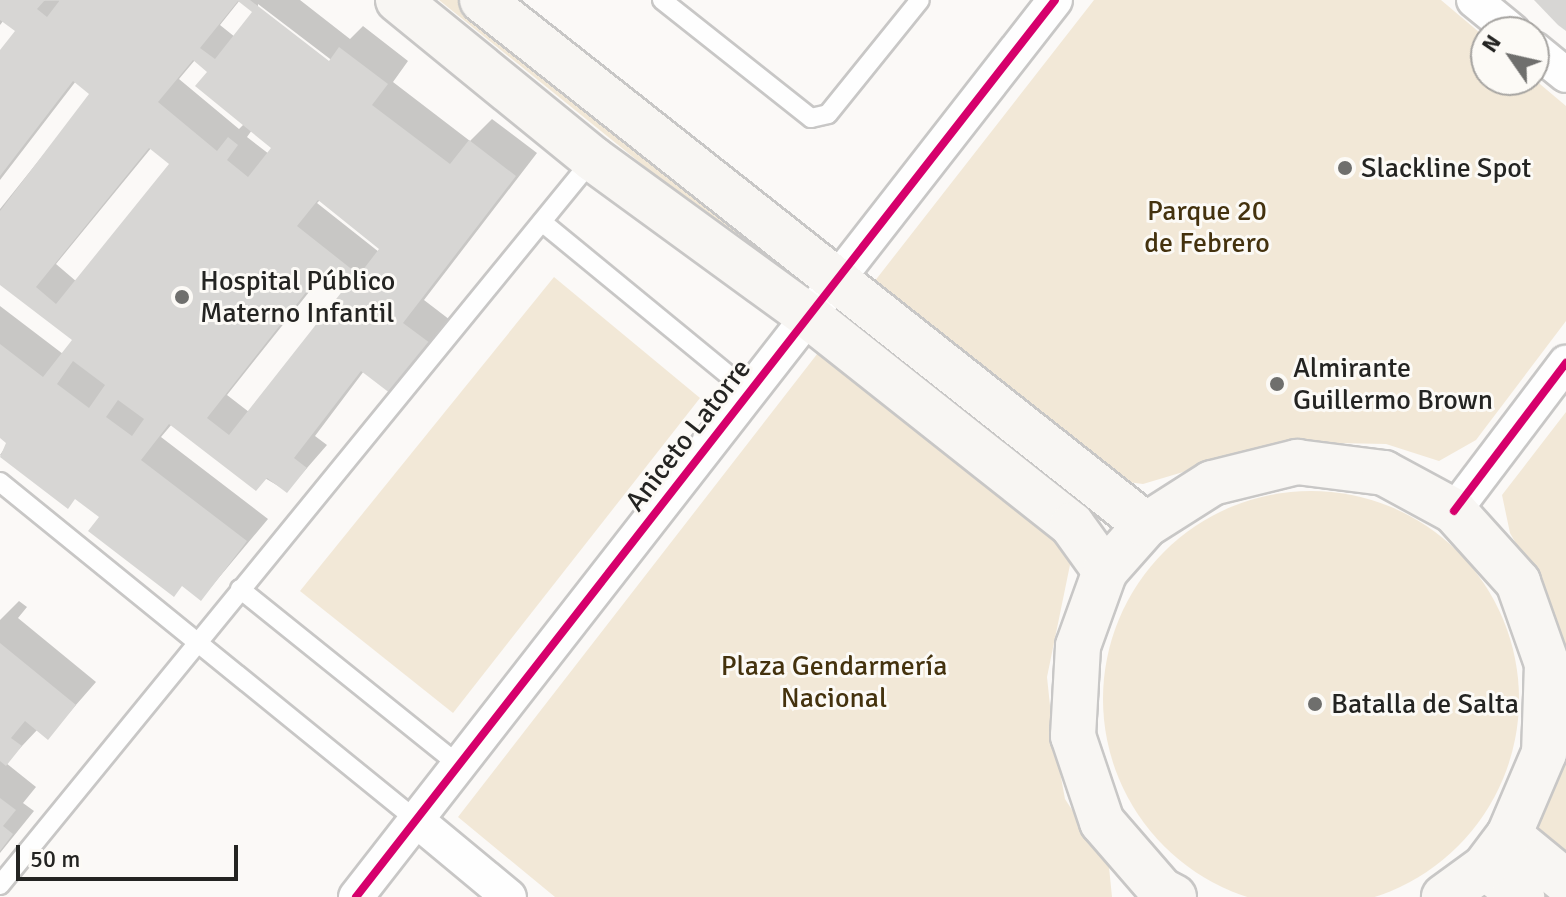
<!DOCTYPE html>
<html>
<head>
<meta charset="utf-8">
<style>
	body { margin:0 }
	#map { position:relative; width:1566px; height:897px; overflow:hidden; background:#fbf9f7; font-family:Signika,sans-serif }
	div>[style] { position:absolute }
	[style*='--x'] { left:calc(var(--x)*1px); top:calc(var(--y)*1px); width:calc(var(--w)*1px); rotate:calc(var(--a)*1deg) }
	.green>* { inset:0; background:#f2e8d7 }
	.round { border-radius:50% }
	.shadow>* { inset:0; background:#0003 }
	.building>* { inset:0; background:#d7d6d4 }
	.roads { filter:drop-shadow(2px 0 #c8c7c6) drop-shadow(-2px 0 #c8c7c6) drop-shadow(0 2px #c8c7c6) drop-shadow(0 -2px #c8c7c6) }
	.service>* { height:18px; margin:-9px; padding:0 9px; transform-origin:9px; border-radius:9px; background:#fefefe }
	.minor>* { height:34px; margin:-17px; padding:0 17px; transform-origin:17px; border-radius:17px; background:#fefefe }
	.secondary>* { height:44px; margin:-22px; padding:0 22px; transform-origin:22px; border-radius:22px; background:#f8f6f3 }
	.cycleway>* { height:8px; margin:-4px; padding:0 4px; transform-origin:4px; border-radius:4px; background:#d6006c }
	.dots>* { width:22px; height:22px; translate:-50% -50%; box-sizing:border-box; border:4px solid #fcfaf6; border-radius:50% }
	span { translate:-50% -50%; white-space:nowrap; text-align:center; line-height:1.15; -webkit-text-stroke:6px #fcfaf6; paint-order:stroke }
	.poi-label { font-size:28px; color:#242422 }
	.left { translate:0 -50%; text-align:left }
	.park-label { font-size:28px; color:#44320e }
	.street-label { font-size:28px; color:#242422 }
	.north { position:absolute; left:1470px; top:16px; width:80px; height:80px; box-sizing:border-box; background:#fcfaf6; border:2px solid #a6a4a1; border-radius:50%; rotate:304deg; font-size:22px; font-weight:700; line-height:32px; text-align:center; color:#242422 }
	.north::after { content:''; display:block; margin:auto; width:28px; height:36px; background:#6f6f6d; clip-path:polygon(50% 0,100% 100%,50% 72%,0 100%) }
	.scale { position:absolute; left:16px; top:845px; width:222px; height:36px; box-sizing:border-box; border:4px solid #242422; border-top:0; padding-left:10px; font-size:24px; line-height:28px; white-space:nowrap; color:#242422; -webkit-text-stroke:6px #fcfaf6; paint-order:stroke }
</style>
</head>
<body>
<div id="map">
	<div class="green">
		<i style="clip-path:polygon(439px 0,459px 0,798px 275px,791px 285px)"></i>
		<i style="clip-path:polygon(1094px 0,1441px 0,1486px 38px,1486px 80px,1534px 79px,1566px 106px,1566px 321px,1476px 440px,1439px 461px,1386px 444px,1284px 442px,1143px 484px,1112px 480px,867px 291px)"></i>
		<i style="clip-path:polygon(554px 277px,700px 398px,453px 713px,300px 591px)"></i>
		<i style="clip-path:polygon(821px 349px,1052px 532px,1071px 560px,1047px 677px,1053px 734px,1065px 799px,1109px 867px,1112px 897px,555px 897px,458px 817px)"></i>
		<i style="clip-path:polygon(1566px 412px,1566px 668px,1538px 582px,1510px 533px,1502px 495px)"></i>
		<i class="round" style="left:1103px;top:491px;width:416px;height:416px"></i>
		<i style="clip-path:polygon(1566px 711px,1566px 854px,1537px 830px,1558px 769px)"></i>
	</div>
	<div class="shadow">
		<i style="clip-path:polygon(evenodd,0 0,300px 0,350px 39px,363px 26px,408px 61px,393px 82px,470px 141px,492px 119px,537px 153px,424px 300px,454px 323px,416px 372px,364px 371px,315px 436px,327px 445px,287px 491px,172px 424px,161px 437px,268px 519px,201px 599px,76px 497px,67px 506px,0 455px,9px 442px,0 435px,0 306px,63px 354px,75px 340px,0 283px,0 209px,92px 94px,76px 81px,0 180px,0 54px,18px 30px,4px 20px,0 25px,0 0,240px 0,255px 12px,235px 37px,220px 25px,240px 0,0 0,258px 4px,338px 65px,336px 68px,258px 9px,258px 4px,0 0,195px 60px,210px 72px,244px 124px,239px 129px,179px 79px,195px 60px,0 0,252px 130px,274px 148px,269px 154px,247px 137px,252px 130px,0 0,152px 147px,172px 164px,77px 282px,56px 264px,152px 147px,0 0,320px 200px,382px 248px,379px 252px,317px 203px,320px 200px,0 0,325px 272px,347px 289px,249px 412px,227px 395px,325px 272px)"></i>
		<i style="clip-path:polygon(19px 601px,27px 607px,18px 618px,96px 682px,48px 737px,38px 729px,6px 763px,36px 787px,23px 803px,34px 811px,0 853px,0 620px)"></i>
	</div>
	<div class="building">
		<i style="clip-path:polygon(evenodd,0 0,45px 0,37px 9px,47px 17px,60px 0,250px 0,329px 61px,339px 47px,388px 84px,372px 105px,450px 164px,469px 140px,516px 176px,403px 323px,434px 346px,395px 397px,361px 371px,294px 458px,307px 468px,287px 493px,267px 478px,256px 491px,169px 424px,141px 460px,247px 541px,201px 601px,182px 586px,174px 597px,88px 531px,99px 517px,75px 499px,68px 509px,0 457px,6px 443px,0 438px,0 344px,43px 377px,72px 340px,0 285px,0 211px,89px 94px,73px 81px,0 176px,0 50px,15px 31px,0 20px,0 0,238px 1px,252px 12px,215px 59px,200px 48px,238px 1px,0 0,193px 60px,207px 72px,195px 86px,271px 148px,248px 177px,227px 160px,238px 145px,228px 137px,217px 151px,158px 102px,193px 60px,0 0,149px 148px,169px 164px,56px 304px,36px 287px,149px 148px,0 0,318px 200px,379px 249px,359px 275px,297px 226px,318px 200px,0 0,322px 272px,344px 289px,229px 435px,207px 418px,322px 272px,0 0,73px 361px,105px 385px,89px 408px,57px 384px,73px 361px,0 0,118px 400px,144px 419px,132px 436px,106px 417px,118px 400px)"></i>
		<i style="clip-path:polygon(1534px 0,1566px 0,1566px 31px,1558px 25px)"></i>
		<i style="clip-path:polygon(0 643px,76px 705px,48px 740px,25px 721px,11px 738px,22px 746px,6px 766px,0 761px)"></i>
		<i style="clip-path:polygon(0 798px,16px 810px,3px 826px,13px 834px,0 851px)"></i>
	</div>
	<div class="roads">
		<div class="service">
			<i style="--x:662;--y:0;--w:190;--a:38.4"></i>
			<i style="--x:811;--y:118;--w:17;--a:-13"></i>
			<i style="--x:828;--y:114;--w:146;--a:-51.1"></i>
			<i style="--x:542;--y:222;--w:268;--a:39.4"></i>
			<i style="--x:0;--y:482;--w:535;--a:39.08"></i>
			<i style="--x:240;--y:589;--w:280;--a:38.8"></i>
			<i style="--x:0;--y:885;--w:937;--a:-50.76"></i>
		</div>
		<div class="minor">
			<i style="--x:1474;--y:0;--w:50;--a:39.4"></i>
			<i style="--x:1534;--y:49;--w:41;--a:39.1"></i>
			<i style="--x:1454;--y:511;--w:186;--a:-52.9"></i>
			<i style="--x:415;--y:819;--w:122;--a:39.7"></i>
			<i style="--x:356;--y:897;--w:1137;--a:-52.07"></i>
		</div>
		<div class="secondary">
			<i style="--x:398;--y:0;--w:252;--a:39.2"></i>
			<i style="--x:593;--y:159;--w:270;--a:36.1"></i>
			<i style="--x:811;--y:318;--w:333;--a:38.4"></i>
			<i style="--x:1072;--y:525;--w:57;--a:54.3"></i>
			<i style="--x:482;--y:0;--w:846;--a:38.33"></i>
			<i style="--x:1509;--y:835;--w:74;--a:39.5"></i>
			<i style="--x:1485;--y:867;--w:48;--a:39"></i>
			<i style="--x:1174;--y:897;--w:15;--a:-152"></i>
			<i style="--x:1161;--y:890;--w:90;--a:-130.9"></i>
			<i style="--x:1102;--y:822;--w:91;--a:-108.6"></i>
			<i style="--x:1073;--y:736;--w:90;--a:-86.8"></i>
			<i style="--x:1078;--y:646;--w:80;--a:-70.2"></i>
			<i style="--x:1105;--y:571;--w:62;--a:-48.3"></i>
			<i style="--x:1146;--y:525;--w:78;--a:-32.5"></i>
			<i style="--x:1212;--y:483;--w:88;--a:-13.9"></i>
			<i style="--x:1297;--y:462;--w:88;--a:7.2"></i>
			<i style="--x:1384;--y:473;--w:80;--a:28.5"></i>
			<i style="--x:1454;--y:511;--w:96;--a:48"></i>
			<i style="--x:1518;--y:582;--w:87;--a:70.5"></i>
			<i style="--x:1547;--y:664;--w:89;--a:91.9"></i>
			<i style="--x:1544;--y:753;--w:89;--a:113.1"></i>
			<i style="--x:1509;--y:835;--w:40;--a:127"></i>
			<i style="--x:1485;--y:867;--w:51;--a:143.8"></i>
		</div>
	</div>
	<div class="cycleway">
		<i style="--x:1454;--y:511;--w:186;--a:-52.9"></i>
		<i style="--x:356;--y:897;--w:1137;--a:-52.07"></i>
	</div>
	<div class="dots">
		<i style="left:1345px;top:168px;background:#6f6f6d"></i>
		<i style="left:182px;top:297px;background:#6f6f6d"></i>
		<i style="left:1277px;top:384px;background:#6f6f6d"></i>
		<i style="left:1315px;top:704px;background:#6f6f6d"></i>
	</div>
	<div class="poi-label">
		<span class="left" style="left:1361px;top:168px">Slackline Spot</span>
		<span class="left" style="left:200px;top:297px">Hospital Público<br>Materno Infantil</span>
		<span class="left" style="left:1293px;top:384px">Almirante<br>Guillermo Brown</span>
		<span class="left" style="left:1331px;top:704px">Batalla de Salta</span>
	</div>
	<div class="park-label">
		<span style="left:1207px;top:227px">Parque 20<br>de Febrero</span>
		<span style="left:834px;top:682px">Plaza Gendarmería<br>Nacional</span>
	</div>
	<div class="street-label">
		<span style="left:688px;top:435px;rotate:-52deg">Aniceto Latorre</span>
	</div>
	<div class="north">N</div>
	<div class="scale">50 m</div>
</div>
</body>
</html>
